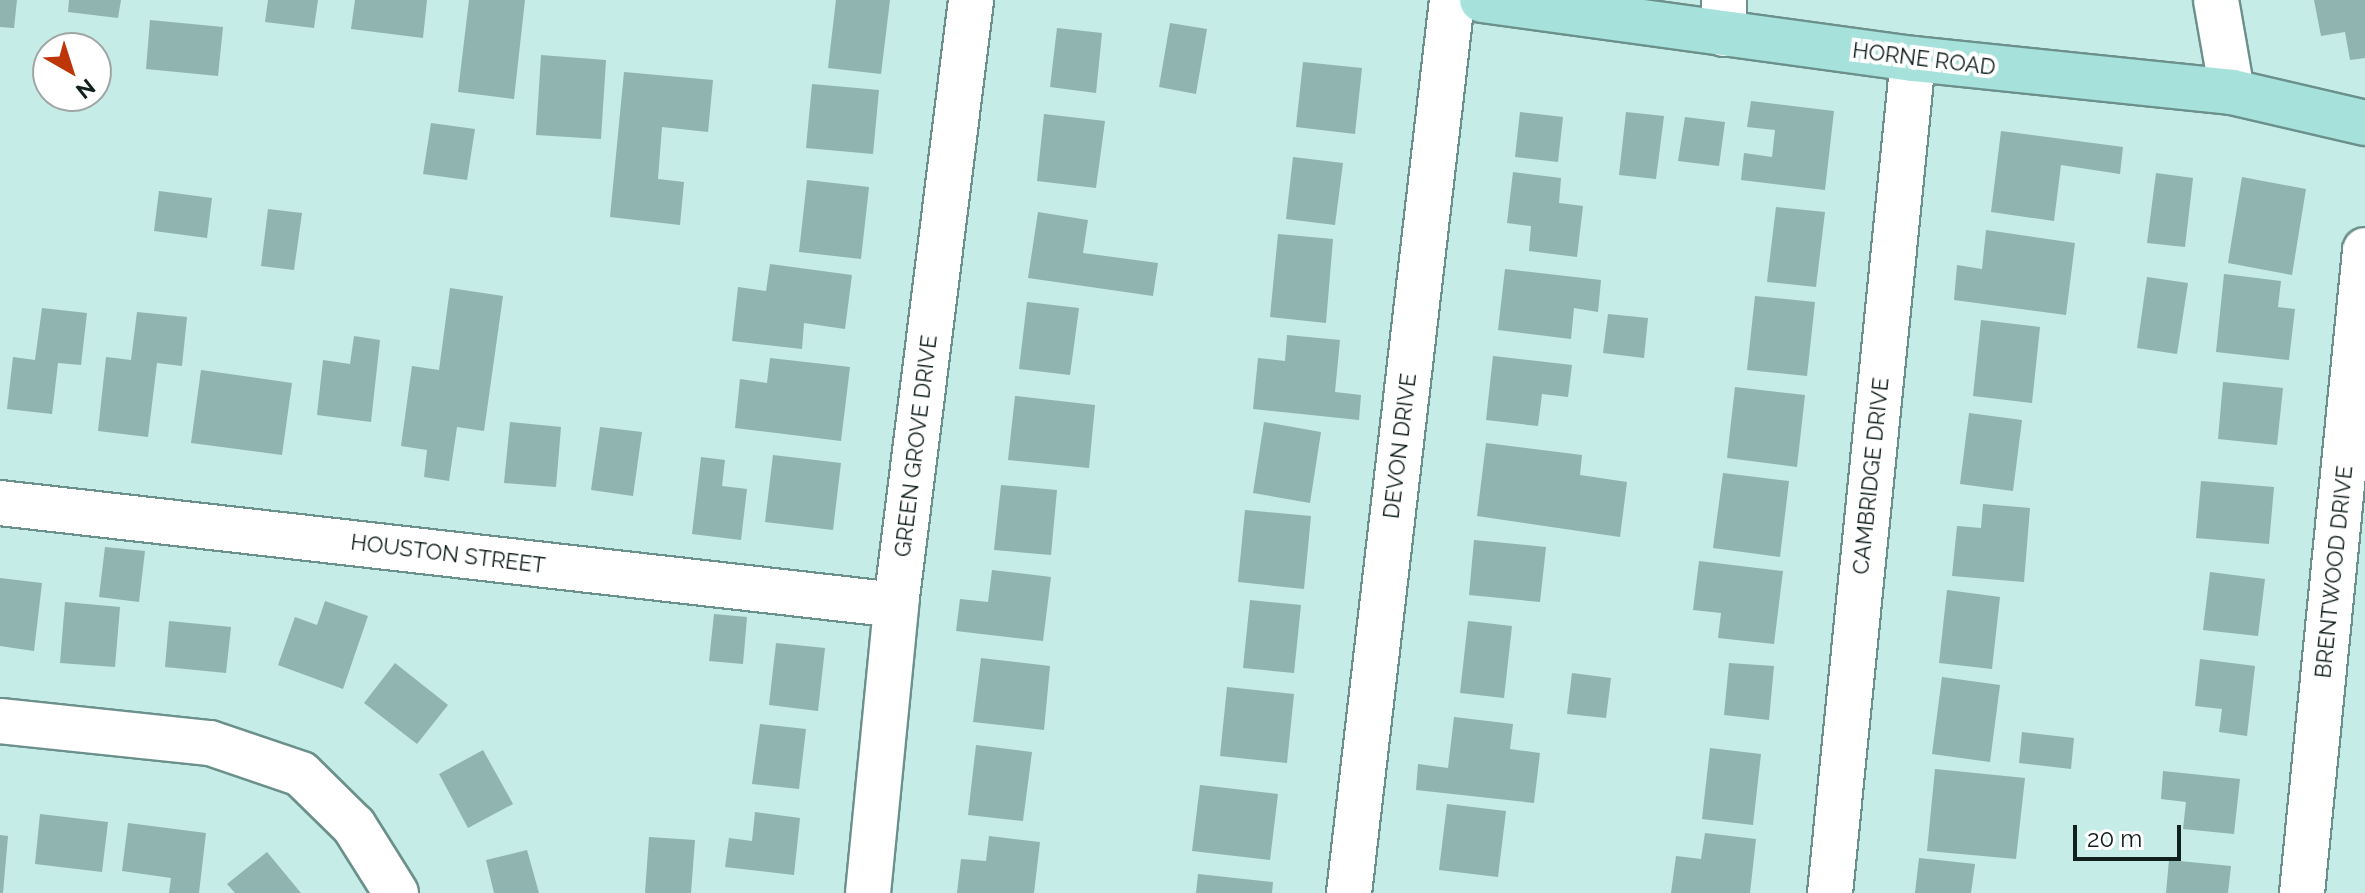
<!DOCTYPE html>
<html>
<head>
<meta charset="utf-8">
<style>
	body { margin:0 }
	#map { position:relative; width:2365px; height:893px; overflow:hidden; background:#c5ece6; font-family:Raleway,sans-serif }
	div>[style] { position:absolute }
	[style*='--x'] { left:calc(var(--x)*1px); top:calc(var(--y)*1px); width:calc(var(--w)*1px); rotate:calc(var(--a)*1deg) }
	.building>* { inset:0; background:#90b4af }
	.roads { filter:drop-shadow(2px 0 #6c908b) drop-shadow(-2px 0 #6c908b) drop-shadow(0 2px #6c908b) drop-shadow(0 -2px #6c908b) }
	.minor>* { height:44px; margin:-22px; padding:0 22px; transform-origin:22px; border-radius:22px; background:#fff }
	.major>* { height:44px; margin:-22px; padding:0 22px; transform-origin:22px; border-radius:22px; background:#a6e2db }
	span { translate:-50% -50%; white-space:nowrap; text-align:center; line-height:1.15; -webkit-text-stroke:8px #fff; paint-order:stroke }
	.street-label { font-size:22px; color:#111f1d }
	.north { position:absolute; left:32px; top:32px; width:80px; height:80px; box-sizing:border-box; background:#fff; border:2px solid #a0a5a5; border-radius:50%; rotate:141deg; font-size:22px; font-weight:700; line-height:32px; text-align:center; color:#111f1d }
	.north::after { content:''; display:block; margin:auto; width:28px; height:36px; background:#be3508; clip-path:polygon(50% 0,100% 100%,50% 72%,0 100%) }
	.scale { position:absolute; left:2073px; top:825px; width:108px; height:36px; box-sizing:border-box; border:4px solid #111f1d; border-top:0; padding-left:10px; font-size:24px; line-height:28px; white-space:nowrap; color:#111f1d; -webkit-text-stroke:6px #fff; paint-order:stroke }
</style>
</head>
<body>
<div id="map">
	<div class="building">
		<i style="clip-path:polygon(0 0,17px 0,14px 28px,0 27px)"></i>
		<i style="clip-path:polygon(69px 0,121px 0,118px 18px,68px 12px)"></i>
		<i style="clip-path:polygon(268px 0,318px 0,314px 28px,265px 22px)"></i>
		<i style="clip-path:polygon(355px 0,427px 0,423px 38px,351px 29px)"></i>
		<i style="clip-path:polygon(469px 0,525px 0,514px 99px,458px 92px)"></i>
		<i style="clip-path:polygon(836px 0,890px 0,881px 74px,828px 68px)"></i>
		<i style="clip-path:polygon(2314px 0,2365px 0,2365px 58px,2350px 60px,2345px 32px,2321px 36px)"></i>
		<i style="clip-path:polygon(150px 20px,223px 27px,218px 76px,146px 69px)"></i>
		<i style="clip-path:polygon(1170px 23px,1207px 29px,1196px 94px,1159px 87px)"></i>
		<i style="clip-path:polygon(1057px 28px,1102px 33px,1096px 93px,1050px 87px)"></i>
		<i style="clip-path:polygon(541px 55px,606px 60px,601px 139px,536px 135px)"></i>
		<i style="clip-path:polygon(1303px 62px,1362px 68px,1355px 134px,1296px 127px)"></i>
		<i style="clip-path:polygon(624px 72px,713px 80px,708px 132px,662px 127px,658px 179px,684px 182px,680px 225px,610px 217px)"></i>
		<i style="clip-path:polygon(812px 84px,879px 90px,873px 154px,806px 148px)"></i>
		<i style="clip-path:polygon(1751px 101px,1834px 111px,1825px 190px,1741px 180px,1744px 153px,1772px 157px,1775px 130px,1747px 127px)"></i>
		<i style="clip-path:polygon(1520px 112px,1563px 117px,1558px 162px,1515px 157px)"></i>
		<i style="clip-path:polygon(1626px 112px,1664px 116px,1656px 179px,1619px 175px)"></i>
		<i style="clip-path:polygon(1044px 114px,1105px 121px,1096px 188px,1037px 181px)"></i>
		<i style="clip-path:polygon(1685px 117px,1725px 122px,1719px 166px,1678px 161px)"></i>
		<i style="clip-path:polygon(431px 123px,475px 129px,467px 180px,423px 174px)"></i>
		<i style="clip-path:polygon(2001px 131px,2123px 147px,2120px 174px,2061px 165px,2054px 221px,1991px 212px)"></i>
		<i style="clip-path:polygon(1293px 157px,1343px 163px,1335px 225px,1286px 219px)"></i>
		<i style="clip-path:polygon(1513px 172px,1561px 178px,1559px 203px,1583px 206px,1577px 257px,1529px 251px,1531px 226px,1507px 223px)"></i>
		<i style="clip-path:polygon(2156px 173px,2193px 178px,2185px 247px,2147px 243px)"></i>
		<i style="clip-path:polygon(2242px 177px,2306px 189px,2292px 275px,2228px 263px)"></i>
		<i style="clip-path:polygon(807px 180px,869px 187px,861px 259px,799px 252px)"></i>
		<i style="clip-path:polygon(159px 191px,212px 198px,207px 238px,154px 231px)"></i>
		<i style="clip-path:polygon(1776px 207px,1825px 212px,1816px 287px,1767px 282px)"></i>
		<i style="clip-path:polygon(268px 209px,302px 213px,294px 270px,261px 266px)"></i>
		<i style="clip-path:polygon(1038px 212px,1088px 220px,1083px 253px,1158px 263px,1153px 296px,1028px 278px)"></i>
		<i style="clip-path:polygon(1986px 230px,2075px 243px,2066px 315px,1954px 300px,1957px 265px,1982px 269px)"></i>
		<i style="clip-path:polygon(1278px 234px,1333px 239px,1326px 323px,1270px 317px)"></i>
		<i style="clip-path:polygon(770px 264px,852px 275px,845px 329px,804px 323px,802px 349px,732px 341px,738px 287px,766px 291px)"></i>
		<i style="clip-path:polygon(1505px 269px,1601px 280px,1598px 312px,1574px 308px,1571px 339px,1498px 330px)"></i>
		<i style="clip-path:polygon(2224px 274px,2281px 281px,2278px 307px,2295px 309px,2289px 360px,2216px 352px)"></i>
		<i style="clip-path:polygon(2147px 277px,2188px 283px,2177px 354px,2137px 348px)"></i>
		<i style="clip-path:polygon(450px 288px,503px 296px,484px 431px,457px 427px,449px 481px,424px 477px,427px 450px,401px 446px,412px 366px,439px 370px)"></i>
		<i style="clip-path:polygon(1755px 296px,1815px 302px,1807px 376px,1747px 370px)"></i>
		<i style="clip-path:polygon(1027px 302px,1079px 308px,1070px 375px,1019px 369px)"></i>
		<i style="clip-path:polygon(42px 308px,87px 313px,81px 365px,58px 363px,52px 414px,7px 409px,13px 357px,35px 360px)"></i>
		<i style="clip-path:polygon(137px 312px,187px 317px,182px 366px,157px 363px,148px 437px,98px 431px,106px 357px,131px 360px)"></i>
		<i style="clip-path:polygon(1608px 314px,1648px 318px,1644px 358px,1603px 353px)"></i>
		<i style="clip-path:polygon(1981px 320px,2040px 327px,2032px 403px,1973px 396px)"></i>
		<i style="clip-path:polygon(1287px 335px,1340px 340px,1335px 392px,1361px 395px,1359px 420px,1253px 409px,1258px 358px,1285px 361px)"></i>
		<i style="clip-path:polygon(354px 336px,380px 340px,371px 422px,317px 415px,323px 360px,350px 364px)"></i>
		<i style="clip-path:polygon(1493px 356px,1572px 365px,1568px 397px,1542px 394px,1538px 426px,1486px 420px)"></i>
		<i style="clip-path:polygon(770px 358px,850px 367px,841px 441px,735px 428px,740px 379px,767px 383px)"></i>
		<i style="clip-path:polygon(201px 370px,292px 383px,282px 455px,191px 443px)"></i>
		<i style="clip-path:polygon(2223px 382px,2283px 388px,2277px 445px,2218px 439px)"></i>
		<i style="clip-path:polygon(1735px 387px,1805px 395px,1797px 467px,1727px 458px)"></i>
		<i style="clip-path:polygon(1015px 396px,1095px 405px,1089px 468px,1008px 460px)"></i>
		<i style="clip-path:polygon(1969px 413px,2022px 420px,2013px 491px,1960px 484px)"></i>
		<i style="clip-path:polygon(510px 422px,561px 427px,556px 487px,504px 483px)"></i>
		<i style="clip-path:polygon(1264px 422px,1321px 432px,1310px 503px,1253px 493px)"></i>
		<i style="clip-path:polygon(600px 427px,642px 432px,633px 496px,591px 490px)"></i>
		<i style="clip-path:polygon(1486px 443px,1582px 455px,1580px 475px,1627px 482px,1620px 537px,1477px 516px)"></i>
		<i style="clip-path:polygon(773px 455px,841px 463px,833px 530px,765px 522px)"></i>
		<i style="clip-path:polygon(701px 457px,725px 460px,722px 486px,747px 489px,741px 540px,692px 534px)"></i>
		<i style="clip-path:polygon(1723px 473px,1789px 481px,1780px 557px,1713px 548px)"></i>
		<i style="clip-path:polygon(2201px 481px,2274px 487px,2269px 544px,2196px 538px)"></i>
		<i style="clip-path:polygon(1001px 485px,1057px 490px,1051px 555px,994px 550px)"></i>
		<i style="clip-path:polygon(1983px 504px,2030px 508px,2024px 582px,1952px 576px,1957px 526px,1981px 528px)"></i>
		<i style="clip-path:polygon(1245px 510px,1311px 516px,1304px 589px,1238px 582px)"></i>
		<i style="clip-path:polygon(1474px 540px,1546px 547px,1540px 602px,1469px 595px)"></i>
		<i style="clip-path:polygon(105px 547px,145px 551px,139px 602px,99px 597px)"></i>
		<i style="clip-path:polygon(1699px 561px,1783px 571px,1774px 644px,1718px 638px,1721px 613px,1693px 610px)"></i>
		<i style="clip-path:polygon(992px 570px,1051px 577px,1043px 641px,956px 631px,960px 599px,988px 602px)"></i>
		<i style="clip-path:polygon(2210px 572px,2265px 579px,2258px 636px,2203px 630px)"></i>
		<i style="clip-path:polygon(0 578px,42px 583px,34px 651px,0 646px)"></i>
		<i style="clip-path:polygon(1947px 590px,2000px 597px,1992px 669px,1939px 663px)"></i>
		<i style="clip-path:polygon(1250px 600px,1301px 605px,1294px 673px,1243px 668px)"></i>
		<i style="clip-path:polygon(325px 601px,368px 616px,343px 689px,278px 665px,295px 617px,317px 625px)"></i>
		<i style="clip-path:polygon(65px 602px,120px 607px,115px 667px,60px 663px)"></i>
		<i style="clip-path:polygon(714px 614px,747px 617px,743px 664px,709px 661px)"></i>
		<i style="clip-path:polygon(169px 621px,231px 627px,226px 673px,165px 667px)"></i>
		<i style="clip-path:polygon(1468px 621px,1512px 626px,1504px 698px,1460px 693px)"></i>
		<i style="clip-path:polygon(776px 643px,825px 648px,818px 711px,769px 705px)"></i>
		<i style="clip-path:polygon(981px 658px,1050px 666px,1044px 730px,973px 722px)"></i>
		<i style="clip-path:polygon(2200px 659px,2255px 666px,2247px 736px,2219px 732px,2222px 709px,2195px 706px)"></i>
		<i style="clip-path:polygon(395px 663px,448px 705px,417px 744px,364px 703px)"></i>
		<i style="clip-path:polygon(1729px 663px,1774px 666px,1769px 720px,1724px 715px)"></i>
		<i style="clip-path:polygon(1572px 673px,1611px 678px,1606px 718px,1567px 714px)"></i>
		<i style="clip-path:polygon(1942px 677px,2000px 685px,1990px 762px,1932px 754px)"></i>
		<i style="clip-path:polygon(1227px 687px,1294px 694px,1287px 763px,1220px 756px)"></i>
		<i style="clip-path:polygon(1454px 717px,1513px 724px,1510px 749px,1540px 753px,1534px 803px,1416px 790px,1418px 764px,1448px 768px)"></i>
		<i style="clip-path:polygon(760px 724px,806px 729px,799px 789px,752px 784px)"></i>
		<i style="clip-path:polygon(2022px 732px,2074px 738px,2071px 769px,2019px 763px)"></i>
		<i style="clip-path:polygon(976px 745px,1032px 752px,1023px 821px,968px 815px)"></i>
		<i style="clip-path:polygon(1710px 748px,1761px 754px,1753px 825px,1702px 819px)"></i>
		<i style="clip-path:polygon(483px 750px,513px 804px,468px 828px,439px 774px)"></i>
		<i style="clip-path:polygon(1935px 769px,2025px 778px,2016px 859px,1927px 851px)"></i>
		<i style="clip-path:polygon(2163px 771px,2240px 779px,2234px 834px,2183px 829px,2186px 802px,2161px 799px)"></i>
		<i style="clip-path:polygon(1200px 785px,1278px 794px,1270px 860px,1192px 851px)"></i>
		<i style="clip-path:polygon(1447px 804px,1506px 811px,1498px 877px,1439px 870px)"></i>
		<i style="clip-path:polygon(755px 812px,800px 818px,794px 875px,725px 867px,729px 838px,752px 841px)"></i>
		<i style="clip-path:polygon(40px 814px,108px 822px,102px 872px,35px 864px)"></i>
		<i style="clip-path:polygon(128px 823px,206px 833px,199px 893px,169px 893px,171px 878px,122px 871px)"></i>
		<i style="clip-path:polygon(1705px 833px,1756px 839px,1750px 893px,1671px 893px,1676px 856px,1701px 859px)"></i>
		<i style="clip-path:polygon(0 835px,8px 836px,3px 893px,0 893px)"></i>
		<i style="clip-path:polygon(989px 836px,1040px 842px,1034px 893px,957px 893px,961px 859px,986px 861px)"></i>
		<i style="clip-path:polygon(649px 837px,695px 840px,691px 893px,645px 893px)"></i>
		<i style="clip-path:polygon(527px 850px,539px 893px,494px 893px,486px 860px)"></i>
		<i style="clip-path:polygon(267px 852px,301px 893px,235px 893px,227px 884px)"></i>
		<i style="clip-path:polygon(1919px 858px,1975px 864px,1971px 893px,1915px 893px)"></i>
		<i style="clip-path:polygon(2169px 860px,2231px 866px,2228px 893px,2166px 893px)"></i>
		<i style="clip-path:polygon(1198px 874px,1273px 882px,1272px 893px,1196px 893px)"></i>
	</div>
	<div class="roads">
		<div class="minor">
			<i style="--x:2216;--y:0;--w:93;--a:80.1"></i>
			<i style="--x:1724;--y:34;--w:34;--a:-90"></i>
			<i style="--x:0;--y:503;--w:902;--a:6.49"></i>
			<i style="--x:0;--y:721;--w:211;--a:6"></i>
			<i style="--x:210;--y:743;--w:96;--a:18.8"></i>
			<i style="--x:301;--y:774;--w:74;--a:44.5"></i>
			<i style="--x:354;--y:826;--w:79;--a:57.9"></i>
			<i style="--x:868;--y:893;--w:289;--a:-84.4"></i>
			<i style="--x:896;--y:605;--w:610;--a:-82.93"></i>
			<i style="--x:1349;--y:893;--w:899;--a:-83.42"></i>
			<i style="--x:1830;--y:893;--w:838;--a:-84.32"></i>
			<i style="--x:2302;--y:893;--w:646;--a:-84.4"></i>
		</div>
		<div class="major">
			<i style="--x:1482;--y:0;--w:435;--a:7.8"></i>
			<i style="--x:1913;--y:59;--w:321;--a:5.9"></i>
			<i style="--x:2232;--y:92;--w:137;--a:13.1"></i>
		</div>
	</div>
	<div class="street-label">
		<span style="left:1924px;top:59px;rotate:7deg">HORNE ROAD</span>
		<span style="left:916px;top:446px;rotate:-83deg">GREEN GROVE DRIVE</span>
		<span style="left:1400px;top:446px;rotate:-83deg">DEVON DRIVE</span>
		<span style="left:1871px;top:476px;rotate:-84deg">CAMBRIDGE DRIVE</span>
		<span style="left:448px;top:554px;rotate:7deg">HOUSTON STREET</span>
		<span style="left:2334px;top:572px;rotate:-84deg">BRENTWOOD DRIVE</span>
	</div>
	<div class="north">N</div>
	<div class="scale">20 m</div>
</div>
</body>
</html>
